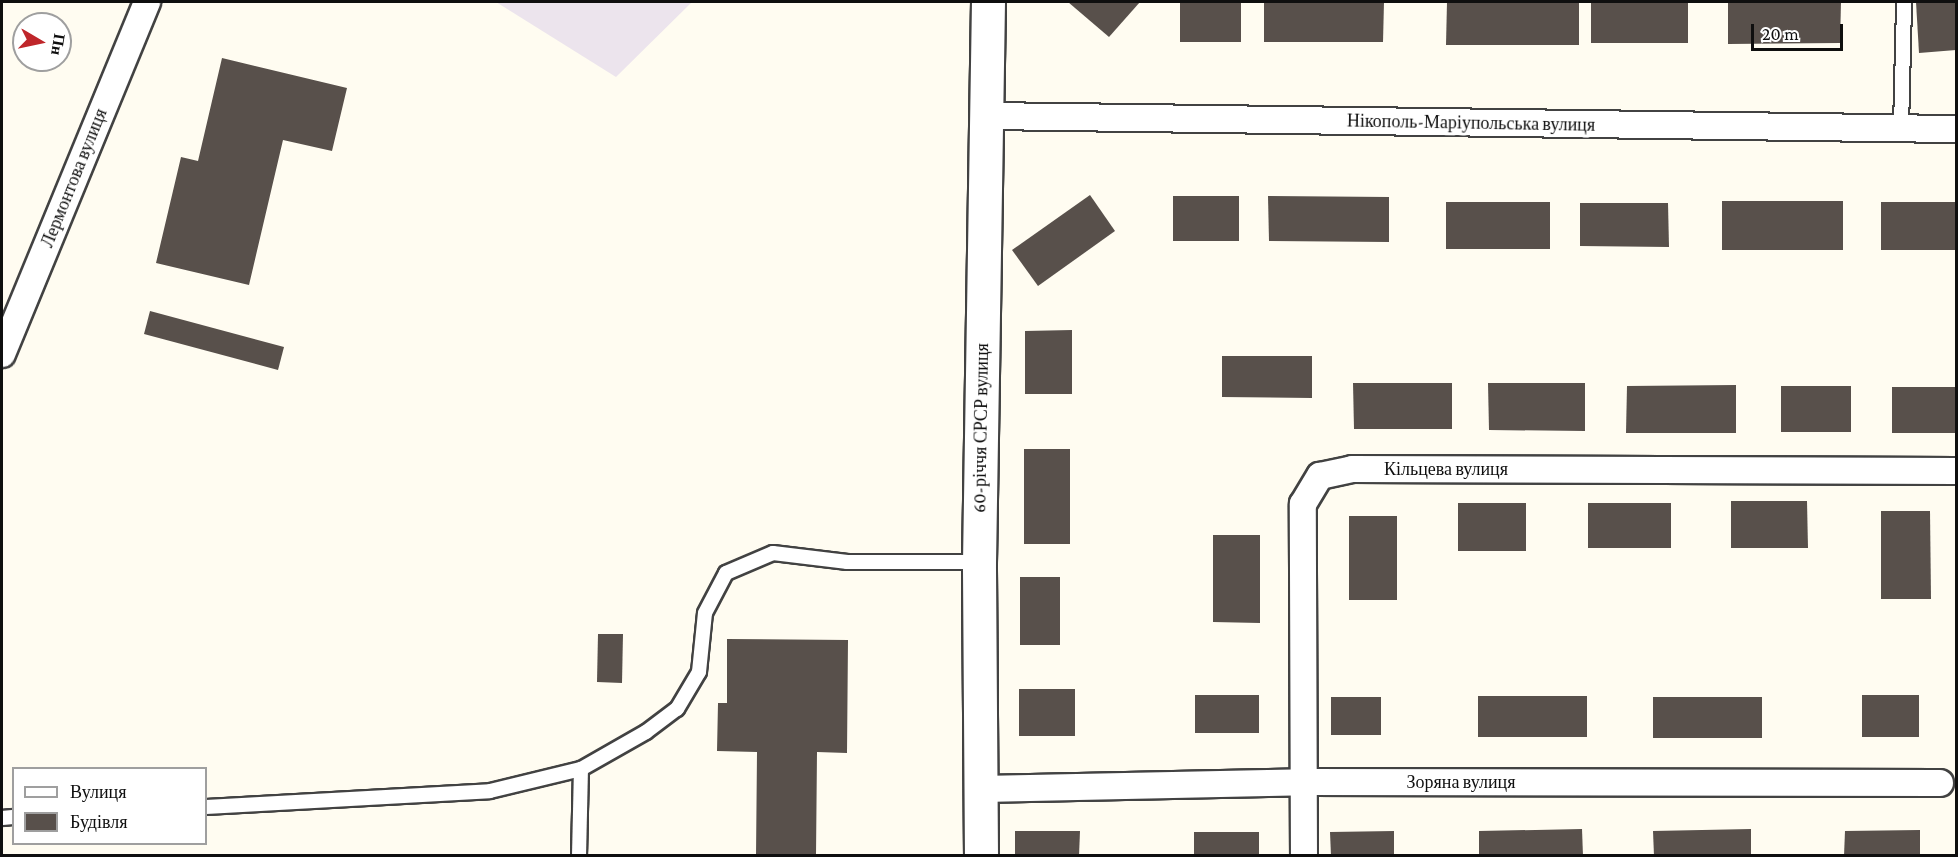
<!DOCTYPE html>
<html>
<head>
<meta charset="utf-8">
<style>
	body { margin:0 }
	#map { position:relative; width:1958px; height:857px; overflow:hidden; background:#fffcf1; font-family:"Crimson Pro",serif }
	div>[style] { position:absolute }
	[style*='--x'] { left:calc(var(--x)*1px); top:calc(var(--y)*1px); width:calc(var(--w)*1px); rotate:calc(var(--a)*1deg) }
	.industrial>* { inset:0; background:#ece4ed }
	.building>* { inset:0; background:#58504b }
	.roads { filter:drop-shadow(2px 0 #424242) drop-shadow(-2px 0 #424242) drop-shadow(0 2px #424242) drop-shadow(0 -2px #424242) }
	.service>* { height:14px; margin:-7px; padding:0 7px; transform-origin:7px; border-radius:7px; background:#fff }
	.minor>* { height:26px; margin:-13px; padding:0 13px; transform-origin:13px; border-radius:13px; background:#fff }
	.tertiary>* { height:33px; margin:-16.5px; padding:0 16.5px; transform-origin:16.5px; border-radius:16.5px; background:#fff }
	span { translate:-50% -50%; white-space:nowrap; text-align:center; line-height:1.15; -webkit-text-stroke:6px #fff; paint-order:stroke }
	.street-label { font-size:18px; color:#0f0f0f }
	.frame { position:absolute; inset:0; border:3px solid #0f0f0f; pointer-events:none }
	.legend { position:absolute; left:12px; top:767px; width:195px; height:78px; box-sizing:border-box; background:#fff; border:2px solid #9f9f9f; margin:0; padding:8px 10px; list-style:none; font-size:18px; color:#0f0f0f }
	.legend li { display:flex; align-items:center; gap:12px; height:30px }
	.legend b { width:30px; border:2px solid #9f9f9f }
	.north { position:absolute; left:12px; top:12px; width:60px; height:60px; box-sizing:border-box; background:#fff; border:2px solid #9f9f9f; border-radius:50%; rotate:99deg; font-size:16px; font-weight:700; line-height:24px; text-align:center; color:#0f0f0f }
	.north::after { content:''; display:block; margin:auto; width:21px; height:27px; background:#bf262a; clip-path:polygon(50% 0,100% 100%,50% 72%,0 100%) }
	.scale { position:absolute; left:1751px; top:24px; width:92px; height:27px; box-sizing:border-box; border:3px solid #0f0f0f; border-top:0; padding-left:8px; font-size:18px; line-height:21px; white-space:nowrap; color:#0f0f0f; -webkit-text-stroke:4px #fff; paint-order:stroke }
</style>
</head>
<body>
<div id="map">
	<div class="industrial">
		<i style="clip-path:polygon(496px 2px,692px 2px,616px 77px)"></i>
	</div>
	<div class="building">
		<i style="clip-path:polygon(1068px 2px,1140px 2px,1109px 37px)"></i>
		<i style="clip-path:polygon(1180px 2px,1241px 2px,1241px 42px,1180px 42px)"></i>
		<i style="clip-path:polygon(1264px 2px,1384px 2px,1383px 42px,1264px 42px)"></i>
		<i style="clip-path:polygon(1447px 2px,1579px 2px,1579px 45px,1446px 45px)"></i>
		<i style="clip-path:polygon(1591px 2px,1688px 2px,1688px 43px,1591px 43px)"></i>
		<i style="clip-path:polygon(1728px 2px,1841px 2px,1840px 43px,1728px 44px)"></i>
		<i style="clip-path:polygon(1916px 2px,1956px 2px,1956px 50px,1919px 53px)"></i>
		<i style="clip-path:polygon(222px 58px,347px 88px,332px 151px,283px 140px,249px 285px,156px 263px,181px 157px,198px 161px)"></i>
		<i style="clip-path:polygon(1090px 195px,1115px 231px,1038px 286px,1012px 250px)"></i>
		<i style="clip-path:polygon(1173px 196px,1239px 196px,1239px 241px,1173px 241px)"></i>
		<i style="clip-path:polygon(1268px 196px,1389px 197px,1389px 242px,1269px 241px)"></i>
		<i style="clip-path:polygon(1722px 201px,1843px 201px,1843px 250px,1722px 250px)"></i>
		<i style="clip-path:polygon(1446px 202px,1550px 202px,1550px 249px,1446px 249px)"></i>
		<i style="clip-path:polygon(1881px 202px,1956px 202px,1956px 250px,1881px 250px)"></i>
		<i style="clip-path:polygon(1580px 203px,1668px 203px,1669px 247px,1580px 246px)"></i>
		<i style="clip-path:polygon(150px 311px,284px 347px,278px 370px,144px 334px)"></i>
		<i style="clip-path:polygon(1072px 330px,1072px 394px,1025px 394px,1025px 331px)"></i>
		<i style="clip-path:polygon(1222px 356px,1312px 356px,1312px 398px,1222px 397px)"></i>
		<i style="clip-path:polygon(1353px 383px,1452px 383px,1452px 429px,1354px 429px)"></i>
		<i style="clip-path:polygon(1488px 383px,1585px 383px,1585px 431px,1489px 430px)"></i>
		<i style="clip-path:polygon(1736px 385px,1736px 433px,1626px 433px,1627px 386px)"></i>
		<i style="clip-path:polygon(1781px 386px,1851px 386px,1851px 432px,1781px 432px)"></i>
		<i style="clip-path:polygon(1892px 387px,1956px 387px,1956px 433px,1892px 433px)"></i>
		<i style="clip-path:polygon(1024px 449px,1070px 449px,1070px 544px,1024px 544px)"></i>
		<i style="clip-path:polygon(1731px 501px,1807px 501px,1808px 548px,1731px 548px)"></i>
		<i style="clip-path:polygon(1458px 503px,1526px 503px,1526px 551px,1458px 551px)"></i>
		<i style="clip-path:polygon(1588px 503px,1671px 503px,1671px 548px,1588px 548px)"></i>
		<i style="clip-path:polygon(1881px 511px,1930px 511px,1931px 599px,1881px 599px)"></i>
		<i style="clip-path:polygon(1349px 516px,1397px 516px,1397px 600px,1349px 600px)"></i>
		<i style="clip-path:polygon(1213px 535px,1260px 535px,1260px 623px,1213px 622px)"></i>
		<i style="clip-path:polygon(1020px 577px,1060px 577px,1060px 645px,1020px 645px)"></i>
		<i style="clip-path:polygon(598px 634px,623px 634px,622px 683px,597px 682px)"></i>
		<i style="clip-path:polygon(727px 639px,848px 640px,847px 753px,817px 752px,816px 856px,756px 856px,757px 752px,717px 751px,718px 703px,727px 703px)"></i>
		<i style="clip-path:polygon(1019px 689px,1075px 689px,1075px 736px,1019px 736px)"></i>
		<i style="clip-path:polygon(1195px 695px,1259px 695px,1259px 733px,1195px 733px)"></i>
		<i style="clip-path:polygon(1862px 695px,1919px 695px,1919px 737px,1862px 737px)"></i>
		<i style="clip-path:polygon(1478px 696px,1587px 696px,1587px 737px,1478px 737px)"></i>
		<i style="clip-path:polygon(1331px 697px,1381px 697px,1381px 735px,1331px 735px)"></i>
		<i style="clip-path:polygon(1653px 697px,1762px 697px,1762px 738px,1653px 738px)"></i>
		<i style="clip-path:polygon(1582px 829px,1583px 856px,1479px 856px,1479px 831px)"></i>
		<i style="clip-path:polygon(1751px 829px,1751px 856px,1654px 856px,1653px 831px)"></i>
		<i style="clip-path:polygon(1920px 830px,1920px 856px,1844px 856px,1845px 831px)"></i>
		<i style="clip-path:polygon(1015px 831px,1080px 831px,1079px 856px,1015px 856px)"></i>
		<i style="clip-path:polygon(1394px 831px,1394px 856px,1331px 856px,1330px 832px)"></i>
		<i style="clip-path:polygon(1194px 832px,1259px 832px,1259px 856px,1194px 856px)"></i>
	</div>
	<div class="roads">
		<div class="service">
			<i style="--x:1901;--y:128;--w:126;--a:-88.6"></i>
			<i style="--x:206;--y:807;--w:284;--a:-3.2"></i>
			<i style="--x:490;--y:791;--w:94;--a:-13.6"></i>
			<i style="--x:581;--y:769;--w:75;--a:-29.6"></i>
			<i style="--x:646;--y:732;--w:39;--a:-37"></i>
			<i style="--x:677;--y:709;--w:43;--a:-59.3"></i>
			<i style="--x:699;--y:672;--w:59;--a:-84.2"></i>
			<i style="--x:705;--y:613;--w:45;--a:-62.3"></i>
			<i style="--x:726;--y:573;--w:51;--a:-23.1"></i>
			<i style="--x:773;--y:553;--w:75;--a:6.9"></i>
			<i style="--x:847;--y:562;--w:132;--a:0"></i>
			<i style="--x:2;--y:818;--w:12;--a:-5"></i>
			<i style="--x:579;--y:856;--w:87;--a:-88.7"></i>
		</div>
		<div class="minor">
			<i style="--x:986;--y:116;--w:970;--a:0.77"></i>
			<i style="--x:2;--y:354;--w:381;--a:-67.6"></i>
			<i style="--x:982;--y:789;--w:322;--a:-1.2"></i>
			<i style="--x:1304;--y:782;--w:636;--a:0.09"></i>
			<i style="--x:1304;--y:856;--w:352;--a:-90.2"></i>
			<i style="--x:1303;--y:504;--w:33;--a:-59"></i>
			<i style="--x:1320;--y:476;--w:33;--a:-12"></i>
			<i style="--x:1352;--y:469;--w:604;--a:0.19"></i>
		</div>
		<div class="tertiary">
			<i style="--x:981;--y:856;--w:294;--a:-90.4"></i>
			<i style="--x:979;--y:562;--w:560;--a:-89.08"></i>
		</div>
	</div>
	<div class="street-label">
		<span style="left:1471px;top:123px;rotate:1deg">Нікополь-Маріупольська вулиця</span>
		<span style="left:74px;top:178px;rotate:-68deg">Лермонтова вулиця</span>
		<span style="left:981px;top:428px;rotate:-89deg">60-річчя СРСР вулиця</span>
		<span style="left:1446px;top:469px">Кільцева вулиця</span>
		<span style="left:1461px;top:782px">Зоряна вулиця</span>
	</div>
	<div class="frame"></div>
	<ul class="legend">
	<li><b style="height:8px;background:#fff"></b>Вулиця</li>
	<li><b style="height:16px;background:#58504b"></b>Будівля</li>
	</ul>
	<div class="north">Пн</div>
	<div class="scale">20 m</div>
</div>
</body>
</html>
